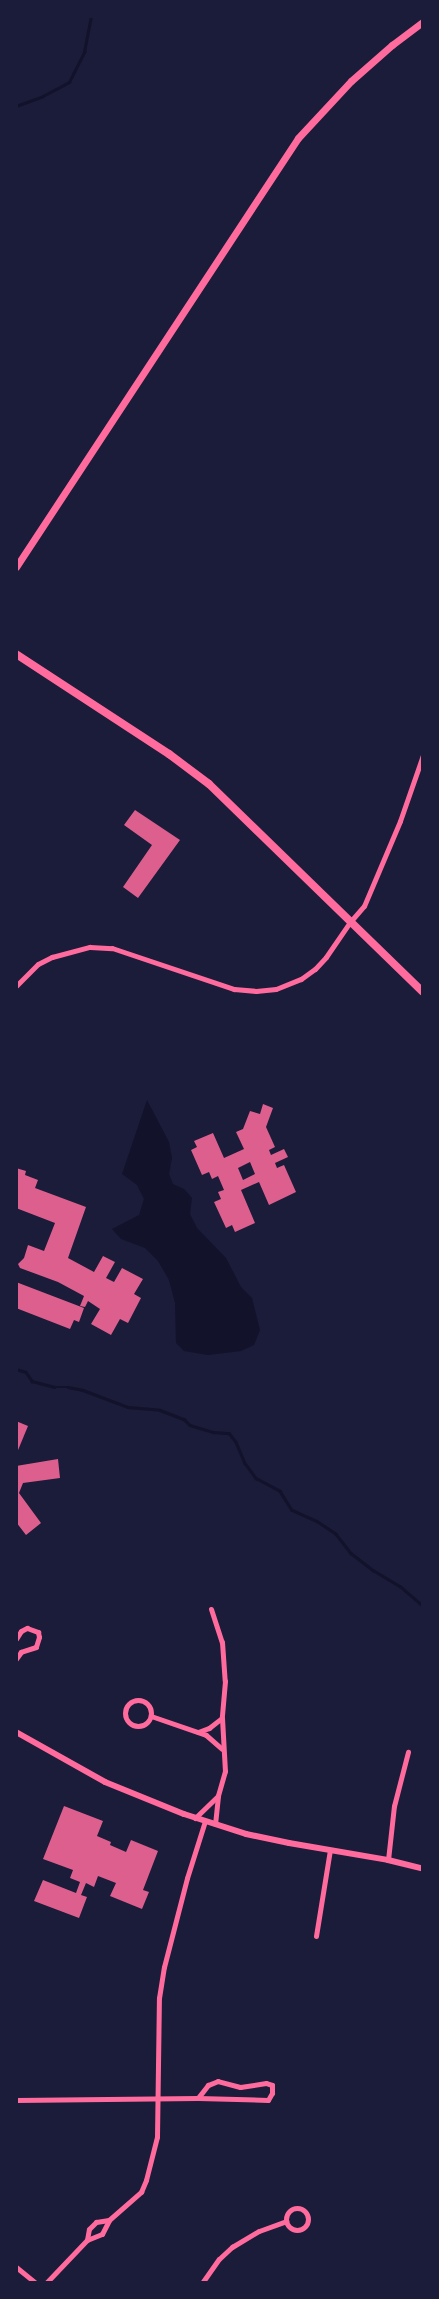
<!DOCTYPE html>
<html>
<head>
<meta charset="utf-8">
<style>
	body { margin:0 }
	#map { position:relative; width:439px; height:2299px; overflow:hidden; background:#1b1b3a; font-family:"Noto Sans",sans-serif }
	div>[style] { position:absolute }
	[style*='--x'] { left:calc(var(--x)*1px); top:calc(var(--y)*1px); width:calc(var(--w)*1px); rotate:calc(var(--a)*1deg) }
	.water>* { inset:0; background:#12122b }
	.stream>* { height:2.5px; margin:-1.25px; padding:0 1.25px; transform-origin:1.25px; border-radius:1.25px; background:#12122b }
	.building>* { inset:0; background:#dd5f8e }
	.minor>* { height:5px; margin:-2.5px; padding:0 2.5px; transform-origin:2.5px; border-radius:2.5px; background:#ff6b9d }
	.minor>.ring { margin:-2.5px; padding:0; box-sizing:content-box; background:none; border:5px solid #ff6b9d; border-radius:50% }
	.tertiary>* { height:6px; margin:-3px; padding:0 3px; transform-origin:3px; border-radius:3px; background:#ff6b9d }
	.secondary>* { height:7px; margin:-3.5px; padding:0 3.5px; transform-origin:3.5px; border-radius:3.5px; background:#ff6b9d }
	.primary>* { height:8px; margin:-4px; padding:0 4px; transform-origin:4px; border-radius:4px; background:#ff6b9d }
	span { translate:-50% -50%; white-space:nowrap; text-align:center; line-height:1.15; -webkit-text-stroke:5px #1b1b3a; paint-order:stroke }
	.frame { position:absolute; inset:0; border:18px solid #1b1b3a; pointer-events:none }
</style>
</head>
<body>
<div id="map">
	<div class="water">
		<i style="clip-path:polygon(147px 1100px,169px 1142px,172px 1158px,169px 1174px,173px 1184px,184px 1189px,192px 1198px,190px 1214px,197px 1228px,226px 1258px,241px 1287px,252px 1298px,260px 1330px,254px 1345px,241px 1351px,208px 1355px,184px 1351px,176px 1343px,175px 1303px,169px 1280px,158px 1261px,145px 1248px,121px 1239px,112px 1229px,139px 1215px,144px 1199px,137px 1185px,122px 1174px)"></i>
	</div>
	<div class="stream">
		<i style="--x:16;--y:106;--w:27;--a:-20"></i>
		<i style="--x:41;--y:97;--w:32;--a:-28"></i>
		<i style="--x:69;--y:82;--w:34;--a:-63"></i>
		<i style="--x:84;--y:52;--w:37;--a:-79"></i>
		<i style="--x:16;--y:1369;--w:10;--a:17"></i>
		<i style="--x:26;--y:1372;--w:11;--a:56"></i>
		<i style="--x:32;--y:1381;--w:23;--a:15"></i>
		<i style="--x:54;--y:1387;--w:14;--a:0"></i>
		<i style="--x:68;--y:1387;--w:15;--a:11"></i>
		<i style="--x:83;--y:1390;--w:48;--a:20.7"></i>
		<i style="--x:128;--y:1407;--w:32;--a:5"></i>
		<i style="--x:160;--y:1410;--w:26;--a:21"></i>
		<i style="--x:184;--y:1419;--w:8;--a:45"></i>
		<i style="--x:190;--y:1425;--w:24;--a:17"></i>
		<i style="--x:213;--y:1432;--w:16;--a:4"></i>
		<i style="--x:229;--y:1433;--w:11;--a:52"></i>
		<i style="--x:236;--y:1442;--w:23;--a:67"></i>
		<i style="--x:245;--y:1463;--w:19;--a:54"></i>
		<i style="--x:256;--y:1478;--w:27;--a:28"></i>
		<i style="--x:280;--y:1491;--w:22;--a:58"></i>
		<i style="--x:292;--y:1510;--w:27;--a:24"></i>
		<i style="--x:317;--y:1521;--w:23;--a:34"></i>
		<i style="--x:336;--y:1534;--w:24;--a:52"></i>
		<i style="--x:351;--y:1553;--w:28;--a:38"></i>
		<i style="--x:373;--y:1570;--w:31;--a:31"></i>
		<i style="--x:400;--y:1586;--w:30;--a:41"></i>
	</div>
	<div class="building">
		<i style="clip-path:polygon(135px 810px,180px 840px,138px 898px,123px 887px,152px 845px,124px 825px)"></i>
		<i style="clip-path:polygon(evenodd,263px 1104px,273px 1108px,266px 1127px,275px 1147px,269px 1150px,271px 1155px,284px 1149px,288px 1157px,275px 1163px,277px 1168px,284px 1165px,296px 1192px,269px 1205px,259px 1182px,241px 1190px,255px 1223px,235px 1232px,232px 1225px,226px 1228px,214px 1202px,221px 1199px,218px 1192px,224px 1190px,218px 1176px,212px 1179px,209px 1172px,202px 1175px,191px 1150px,197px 1147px,194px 1141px,213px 1133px,224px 1158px,244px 1149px,236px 1132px,243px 1129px,250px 1111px,260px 1114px,263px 1104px,250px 1162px,255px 1174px,243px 1180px,238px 1168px,250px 1162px)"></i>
		<i style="clip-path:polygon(16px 1168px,26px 1171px,25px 1175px,38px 1180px,35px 1188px,86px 1207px,68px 1258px,94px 1272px,103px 1256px,115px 1262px,106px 1278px,114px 1282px,122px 1268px,143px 1279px,134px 1294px,141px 1298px,128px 1323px,120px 1319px,111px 1335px,91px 1324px,100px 1309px,88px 1301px,85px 1307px,80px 1306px,84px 1296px,58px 1282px,20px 1268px,18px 1264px,24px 1258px,28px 1245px,44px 1251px,55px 1223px,16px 1208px)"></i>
		<i style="clip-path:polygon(16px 1282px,84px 1308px,79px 1322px,74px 1320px,70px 1329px,16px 1308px)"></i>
		<i style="clip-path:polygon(16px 1421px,28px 1426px,16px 1455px)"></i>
		<i style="clip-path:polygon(58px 1459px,60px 1478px,23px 1483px,19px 1493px,41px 1523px,26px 1535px,16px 1522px,16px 1466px)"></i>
		<i style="clip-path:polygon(64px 1806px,103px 1821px,97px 1836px,111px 1842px,110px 1845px,126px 1852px,131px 1840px,158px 1851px,143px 1890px,149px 1892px,142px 1909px,110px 1896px,116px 1883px,98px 1876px,94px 1887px,86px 1883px,81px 1895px,87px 1897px,79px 1918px,34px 1901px,43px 1880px,76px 1893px,80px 1882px,70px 1878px,73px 1870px,43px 1859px)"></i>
	</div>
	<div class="minor">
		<i style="--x:16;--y:986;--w:31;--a:-45"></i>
		<i style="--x:38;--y:964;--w:16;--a:-27"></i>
		<i style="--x:52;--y:957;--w:39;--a:-15"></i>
		<i style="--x:90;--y:947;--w:22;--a:3"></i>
		<i style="--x:112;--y:948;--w:129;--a:18.6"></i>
		<i style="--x:234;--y:989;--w:22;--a:5"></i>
		<i style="--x:256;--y:991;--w:20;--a:-6"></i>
		<i style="--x:276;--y:989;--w:27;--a:-22"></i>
		<i style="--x:301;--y:979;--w:17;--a:-36"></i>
		<i style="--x:315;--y:969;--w:16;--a:-47"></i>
		<i style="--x:326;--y:957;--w:42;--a:-55.6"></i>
		<i style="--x:350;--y:922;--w:21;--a:-49"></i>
		<i style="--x:364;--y:906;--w:92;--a:-67"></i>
		<i style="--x:400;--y:821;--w:70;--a:-70.8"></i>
		<i style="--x:211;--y:1609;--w:35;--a:72"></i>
		<i style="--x:222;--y:1642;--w:39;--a:86"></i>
		<i style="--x:225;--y:1681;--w:37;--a:95"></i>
		<i style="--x:222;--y:1718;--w:53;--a:86.8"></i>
		<i style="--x:225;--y:1771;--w:26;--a:106"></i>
		<i style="--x:218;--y:1796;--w:28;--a:96"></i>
		<i style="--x:16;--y:1639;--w:9;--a:-58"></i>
		<i style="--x:21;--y:1631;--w:7;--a:-27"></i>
		<i style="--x:27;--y:1628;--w:12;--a:20"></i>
		<i style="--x:38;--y:1632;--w:5;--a:79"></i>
		<i style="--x:39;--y:1637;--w:10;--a:107"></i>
		<i style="--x:36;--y:1647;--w:16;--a:162"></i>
		<i style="--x:21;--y:1652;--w:9;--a:126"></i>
		<i class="ring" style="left:125px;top:1700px;width:21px;height:21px"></i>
		<i style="--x:151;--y:1716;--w:58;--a:19.1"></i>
		<i style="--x:206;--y:1735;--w:21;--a:41"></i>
		<i style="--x:198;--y:1732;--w:12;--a:-20"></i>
		<i style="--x:209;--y:1728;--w:16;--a:-38"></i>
		<i style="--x:195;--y:1818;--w:32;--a:-44"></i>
		<i style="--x:388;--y:1860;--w:54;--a:-83.7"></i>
		<i style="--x:394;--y:1806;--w:56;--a:-75.5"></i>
		<i style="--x:316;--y:1936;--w:87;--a:-80.8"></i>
		<i style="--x:16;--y:2100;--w:182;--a:-0.6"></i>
		<i style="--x:198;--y:2098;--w:70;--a:1.6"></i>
		<i style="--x:268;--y:2100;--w:8;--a:-60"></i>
		<i style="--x:272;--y:2093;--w:8;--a:-90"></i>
		<i style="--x:272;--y:2085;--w:6;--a:-162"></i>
		<i style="--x:266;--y:2083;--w:26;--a:171"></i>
		<i style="--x:240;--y:2087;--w:23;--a:-165"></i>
		<i style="--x:218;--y:2081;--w:11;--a:158"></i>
		<i style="--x:208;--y:2085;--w:16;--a:128"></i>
		<i class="ring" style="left:286px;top:2208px;width:17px;height:17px"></i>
		<i style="--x:87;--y:2240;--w:11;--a:-80"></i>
		<i style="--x:89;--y:2229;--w:10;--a:-45"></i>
		<i style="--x:96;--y:2222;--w:13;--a:-9"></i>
		<i style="--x:16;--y:2267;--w:26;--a:39"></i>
		<i style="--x:46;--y:2283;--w:59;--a:-46.4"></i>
		<i style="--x:87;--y:2240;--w:16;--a:-22"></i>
		<i style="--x:102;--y:2234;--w:16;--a:-63"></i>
		<i style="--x:109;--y:2220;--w:43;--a:-41.2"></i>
		<i style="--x:141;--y:2192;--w:13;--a:-67"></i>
		<i style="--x:146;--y:2180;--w:44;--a:-75.7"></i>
		<i style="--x:157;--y:2137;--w:139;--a:-89.2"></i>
		<i style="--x:159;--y:1998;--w:31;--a:-81"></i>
		<i style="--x:164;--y:1967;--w:92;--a:-75.5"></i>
		<i style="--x:187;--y:1878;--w:60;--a:-72.5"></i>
		<i style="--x:202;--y:2283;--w:29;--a:-55"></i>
		<i style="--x:219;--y:2259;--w:18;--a:-43"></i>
		<i style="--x:232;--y:2247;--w:31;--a:-31"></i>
		<i style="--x:259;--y:2231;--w:29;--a:-20"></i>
	</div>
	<div class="tertiary">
		<i style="--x:16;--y:1732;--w:102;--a:29.3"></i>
		<i style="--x:105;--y:1782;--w:85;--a:22.1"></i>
		<i style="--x:184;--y:1814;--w:65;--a:17.9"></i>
		<i style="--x:246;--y:1834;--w:44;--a:11.8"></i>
		<i style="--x:289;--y:1843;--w:100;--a:9.7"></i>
		<i style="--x:388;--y:1860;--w:36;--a:14"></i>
	</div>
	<div class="secondary">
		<i style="--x:16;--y:567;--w:513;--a:-56.68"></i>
		<i style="--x:298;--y:138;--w:78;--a:-47.1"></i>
		<i style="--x:351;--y:81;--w:55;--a:-41.3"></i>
		<i style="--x:392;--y:45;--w:39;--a:-37"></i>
	</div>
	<div class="primary">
		<i style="--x:16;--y:654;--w:183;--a:33.2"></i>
		<i style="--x:169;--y:754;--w:50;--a:36.9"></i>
		<i style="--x:209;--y:784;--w:298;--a:44.2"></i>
	</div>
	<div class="frame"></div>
</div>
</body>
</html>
